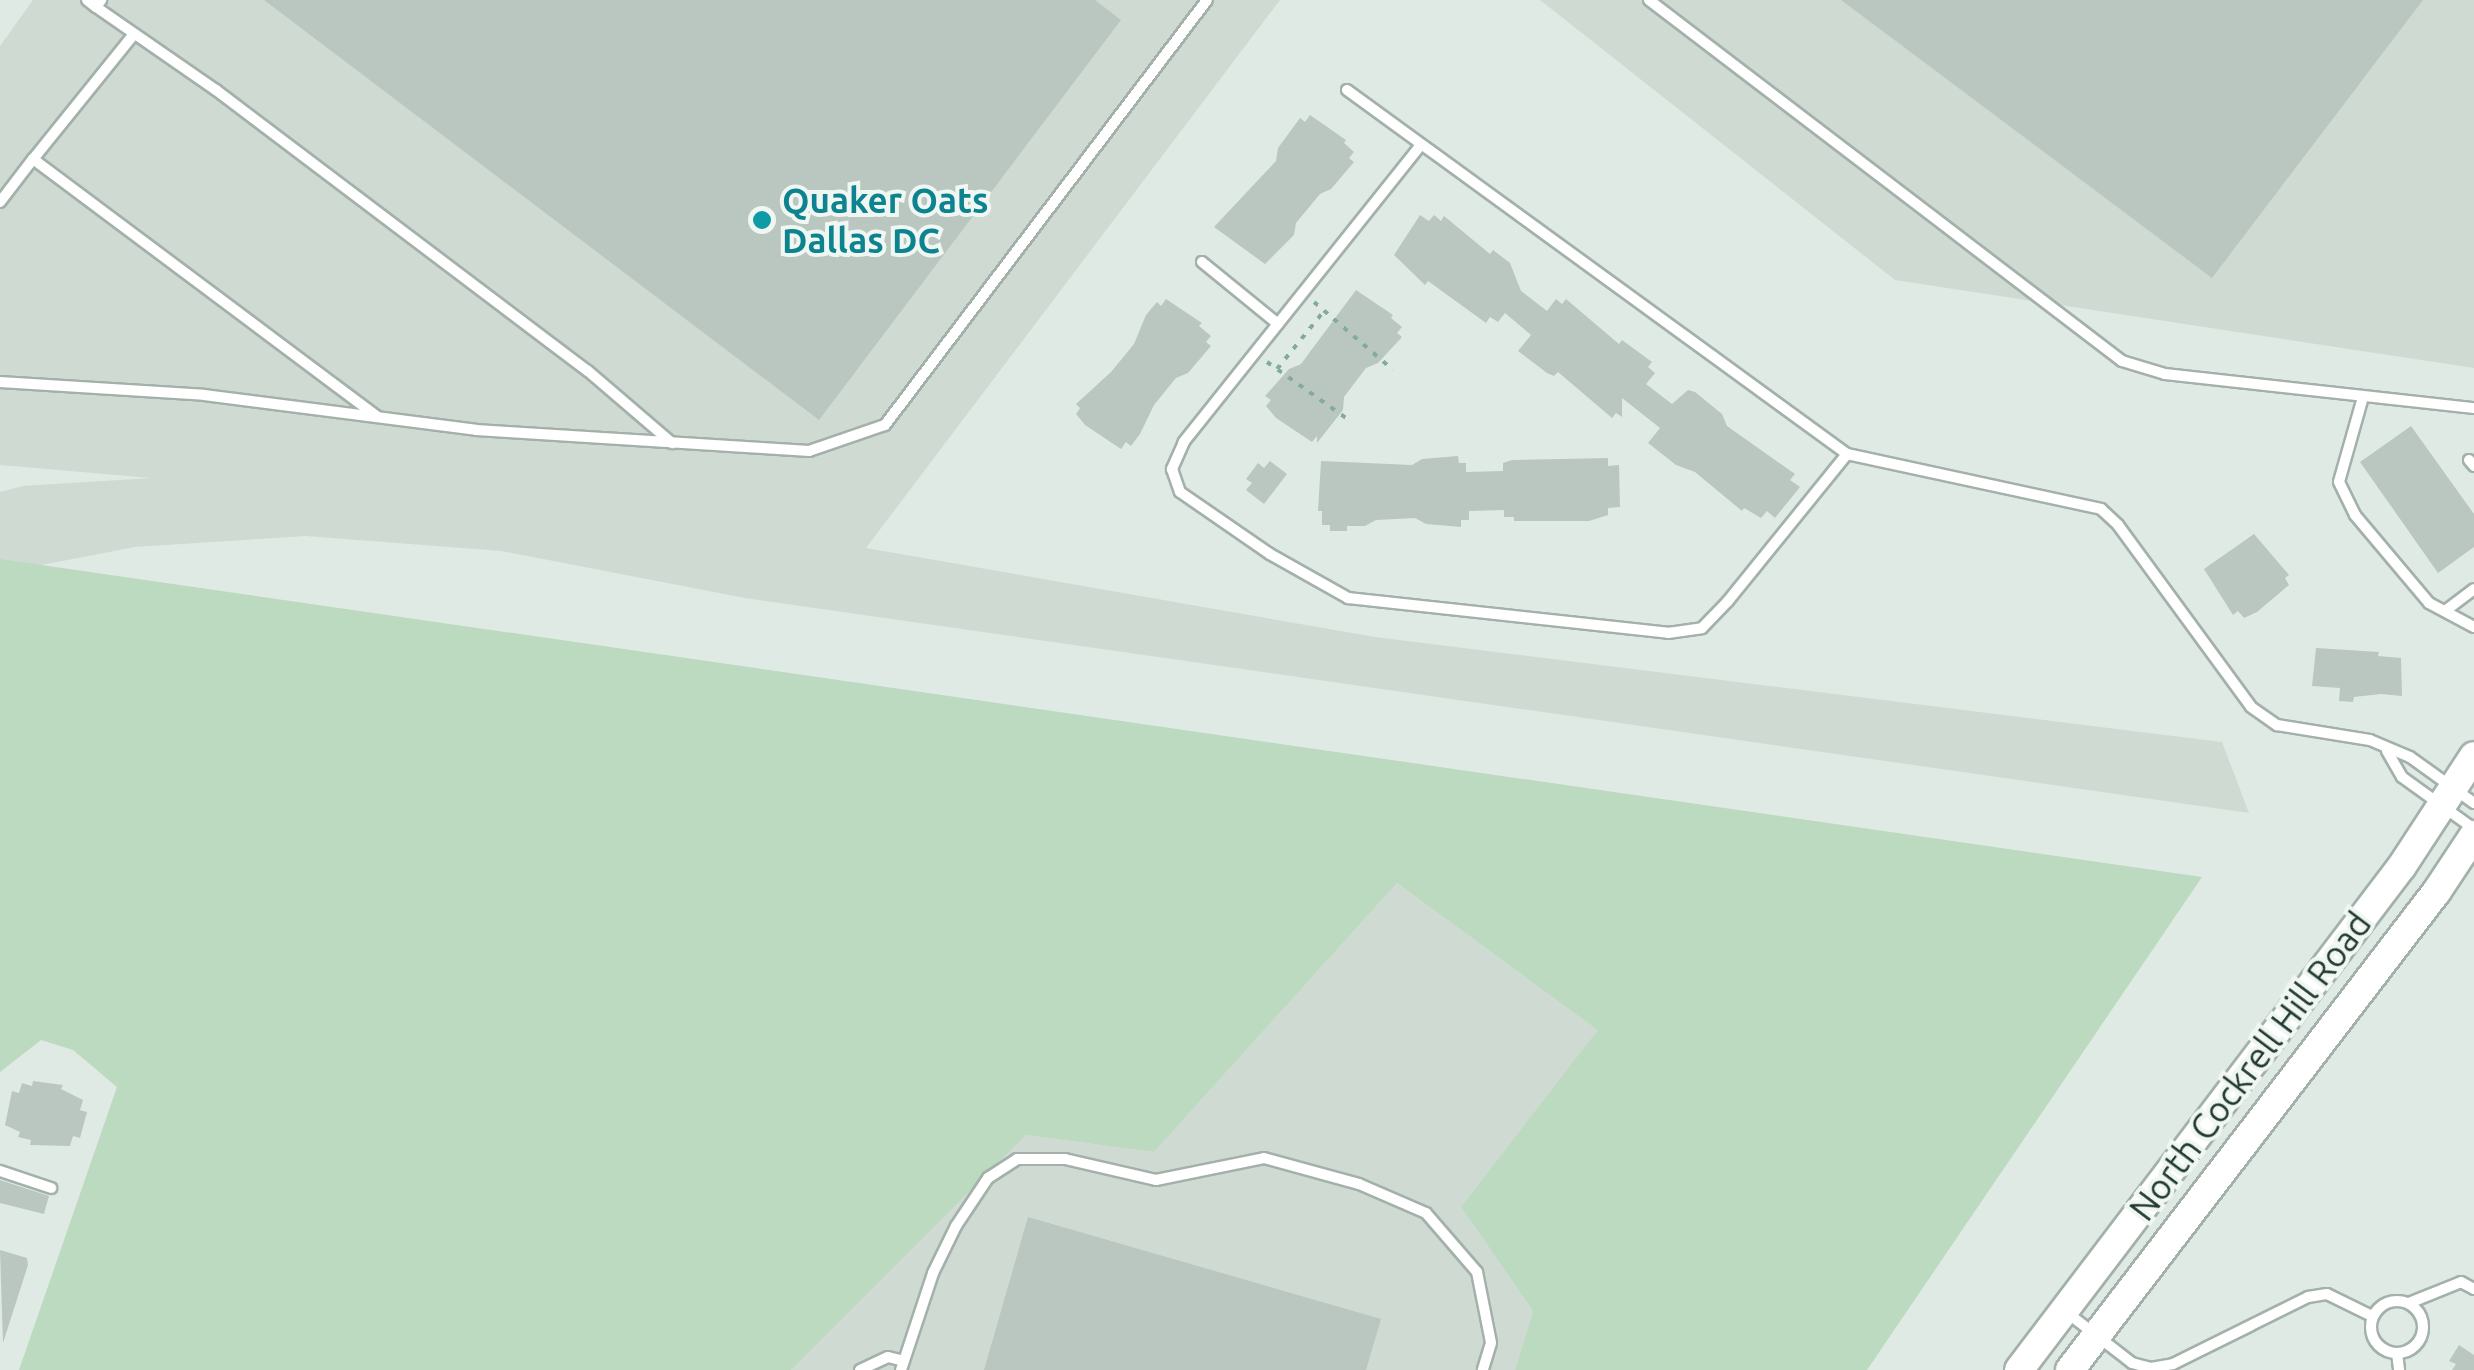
<!DOCTYPE html>
<html>
<head>
<meta charset="utf-8">
<style>
	body { margin:0 }
	#map { position:relative; width:2474px; height:1370px; overflow:hidden; background:#e0eae4; font-family:Ubuntu,sans-serif }
	div>[style] { position:absolute }
	[style*='--x'] { left:calc(var(--x)*1px); top:calc(var(--y)*1px); width:calc(var(--w)*1px); rotate:calc(var(--a)*1deg) }
	.built>* { inset:0; background:#cfdad3 }
	.green>* { inset:0; background:#bbdabf }
	.building>* { inset:0; background:#b9c7c0 }
	.path>* { height:4px; margin-top:-2px; transform-origin:0; background:repeating-linear-gradient(90deg,#83ab99 0 5px,transparent 0 13px) }
	.roads { filter:drop-shadow(2px 0 #a3b1aa) drop-shadow(-2px 0 #a3b1aa) drop-shadow(0 2px #a3b1aa) drop-shadow(0 -2px #a3b1aa) }
	.service>* { height:10px; margin:-5px; padding:0 5px; transform-origin:5px; border-radius:5px; background:#fff }
	.service>.ring { margin:-5px; padding:0; box-sizing:content-box; background:none; border:10px solid #fff; border-radius:50% }
	.secondary>* { height:28px; margin:-14px; padding:0 14px; transform-origin:14px; border-radius:14px; background:#fff }
	.dots>* { width:28px; height:28px; translate:-50% -50%; box-sizing:border-box; border:5px solid #f0f7f3; border-radius:50% }
	span { translate:-50% -50%; white-space:nowrap; text-align:center; line-height:1.15; -webkit-text-stroke:8px #f0f7f3; paint-order:stroke }
	.culture-label { font-size:35px; color:#0d838f; font-weight:700 }
	.left { translate:0 -50%; text-align:left }
	.street-label { font-size:35px; color:#223930 }
</style>
</head>
<body>
<div id="map">
	<div class="built">
		<i style="clip-path:polygon(33px 0,1280px 0,866px 548px,1375px 637px,2222px 742px,2249px 813px,745px 598px,501px 551px,306px 536px,135px 547px,0 573px,0 492px,23px 486px,151px 478px,0 465px,0 46px)"></i>
		<i style="clip-path:polygon(1540px 0,2474px 0,2474px 368px,1895px 280px)"></i>
		<i style="clip-path:polygon(1397px 883px,1599px 1030px,1461px 1207px,1533px 1311px,1515px 1370px,791px 1370px,1026px 1135px,1154px 1152px)"></i>
	</div>
	<div class="green">
		<i style="clip-path:polygon(0 559px,2202px 877px,1867px 1370px,1515px 1370px,1533px 1311px,1461px 1207px,1598px 1030px,1397px 883px,1154px 1152px,1026px 1135px,791px 1370px,19px 1370px,117px 1087px,73px 1050px,41px 1040px,0 1072px)"></i>
	</div>
	<div class="building">
		<i style="clip-path:polygon(264px 0,1095px 0,1121px 20px,819px 420px)"></i>
		<i style="clip-path:polygon(1841px 0,2423px 0,2212px 278px)"></i>
		<i style="clip-path:polygon(1310px 115px,1346px 140px,1344px 143px,1354px 152px,1349px 158px,1354px 162px,1331px 189px,1320px 194px,1296px 223px,1294px 235px,1265px 264px,1214px 227px,1276px 161px,1278px 148px,1300px 118px,1305px 122px)"></i>
		<i style="clip-path:polygon(1420px 215px,1429px 221px,1434px 215px,1441px 221px,1444px 216px,1490px 254px,1493px 250px,1510px 263px,1521px 291px,1547px 311px,1556px 299px,1562px 304px,1566px 299px,1619px 344px,1622px 340px,1652px 362px,1648px 367px,1655px 373px,1646px 384px,1672px 404px,1688px 390px,1695px 392px,1722px 414px,1727px 426px,1795px 474px,1790px 480px,1800px 487px,1775px 518px,1767px 511px,1761px 518px,1744px 508px,1742px 511px,1695px 472px,1676px 465px,1648px 443px,1660px 428px,1622px 398px,1622px 417px,1616px 413px,1612px 418px,1558px 372px,1554px 376px,1547px 373px,1518px 351px,1531px 335px,1505px 313px,1498px 322px,1490px 317px,1486px 323px,1428px 281px,1425px 285px,1394px 255px)"></i>
		<i style="clip-path:polygon(1356px 290px,1393px 315px,1391px 318px,1402px 327px,1397px 333px,1402px 337px,1378px 363px,1366px 368px,1344px 397px,1343px 410px,1317px 443px,1317px 436px,1312px 442px,1276px 418px,1266px 406px,1271px 400px,1265px 396px,1289px 369px,1301px 364px)"></i>
		<i style="clip-path:polygon(1166px 299px,1202px 323px,1199px 326px,1211px 336px,1206px 342px,1211px 346px,1188px 373px,1176px 378px,1154px 405px,1140px 434px,1131px 446px,1126px 442px,1121px 449px,1085px 425px,1076px 414px,1080px 408px,1076px 404px,1111px 372px,1134px 344px,1146px 315px,1157px 302px,1161px 306px)"></i>
		<i style="clip-path:polygon(2411px 426px,2474px 514px,2474px 547px,2438px 573px,2360px 462px)"></i>
		<i style="clip-path:polygon(1458px 456px,1459px 463px,1466px 463px,1466px 472px,1503px 471px,1503px 463px,1512px 460px,1608px 458px,1608px 466px,1619px 465px,1620px 507px,1608px 508px,1608px 515px,1589px 521px,1514px 521px,1514px 517px,1504px 517px,1504px 510px,1469px 511px,1469px 520px,1461px 520px,1461px 527px,1426px 524px,1415px 518px,1376px 520px,1365px 526px,1347px 526px,1347px 531px,1330px 531px,1330px 525px,1322px 525px,1322px 511px,1318px 511px,1321px 461px,1412px 465px,1422px 459px)"></i>
		<i style="clip-path:polygon(1270px 461px,1287px 474px,1264px 504px,1246px 490px,1252px 483px,1246px 479px,1258px 463px,1264px 468px)"></i>
		<i style="clip-path:polygon(2254px 534px,2289px 575px,2285px 578px,2289px 585px,2257px 612px,2244px 618px,2238px 611px,2233px 615px,2204px 569px)"></i>
		<i style="clip-path:polygon(2316px 648px,2379px 652px,2378px 656px,2401px 658px,2402px 696px,2381px 694px,2354px 697px,2353px 702px,2339px 701px,2340px 688px,2312px 686px)"></i>
		<i style="clip-path:polygon(33px 1081px,63px 1085px,61px 1089px,83px 1100px,80px 1110px,87px 1112px,80px 1138px,73px 1136px,70px 1146px,30px 1145px,31px 1140px,18px 1137px,20px 1132px,5px 1125px,12px 1091px,19px 1093px,22px 1083px,32px 1086px)"></i>
		<i style="clip-path:polygon(0 1180px,49px 1196px,44px 1214px,0 1203px)"></i>
		<i style="clip-path:polygon(1028px 1217px,1381px 1319px,1366px 1370px,984px 1370px)"></i>
		<i style="clip-path:polygon(0 1250px,27px 1258px,28px 1265px,3px 1343px)"></i>
		<i style="clip-path:polygon(2459px 1345px,2474px 1355px,2474px 1370px,2452px 1370px,2456px 1364px,2449px 1361px)"></i>
	</div>
	<div class="path">
		<i style="--x:1314;--y:302;--w:104;--a:40.7"></i>
		<i style="--x:1267;--y:362;--w:100;--a:35.3"></i>
		<i style="--x:1277;--y:369;--w:75;--a:-51"></i>
	</div>
	<div class="roads">
		<div class="service">
			<i style="--x:87;--y:0;--w:11;--a:38"></i>
			<i style="--x:96;--y:7;--w:9;--a:-54"></i>
			<i style="--x:1649;--y:0;--w:595;--a:37.35"></i>
			<i style="--x:2122;--y:361;--w:45;--a:16.8"></i>
			<i style="--x:2165;--y:374;--w:311;--a:6.3"></i>
			<i style="--x:96;--y:7;--w:146;--a:34.7"></i>
			<i style="--x:216;--y:90;--w:466;--a:37.1"></i>
			<i style="--x:588;--y:371;--w:111;--a:40.6"></i>
			<i style="--x:134;--y:34;--w:161;--a:128.9"></i>
			<i style="--x:33;--y:159;--w:429;--a:36.8"></i>
			<i style="--x:1347;--y:90;--w:618;--a:36.05"></i>
			<i style="--x:1847;--y:454;--w:260;--a:12.2"></i>
			<i style="--x:2101;--y:509;--w:23;--a:43"></i>
			<i style="--x:2118;--y:525;--w:225;--a:53.8"></i>
			<i style="--x:2251;--y:707;--w:32;--a:35"></i>
			<i style="--x:2277;--y:725;--w:94;--a:9.2"></i>
			<i style="--x:2370;--y:740;--w:43;--a:23"></i>
			<i style="--x:2410;--y:757;--w:79;--a:35.7"></i>
			<i style="--x:1420;--y:146;--w:379;--a:128.6"></i>
			<i style="--x:1184;--y:442;--w:30;--a:114"></i>
			<i style="--x:1172;--y:469;--w:24;--a:71"></i>
			<i style="--x:1180;--y:492;--w:109;--a:34.6"></i>
			<i style="--x:1270;--y:554;--w:90;--a:29.4"></i>
			<i style="--x:1348;--y:598;--w:322;--a:6.2"></i>
			<i style="--x:1668;--y:633;--w:34;--a:-8"></i>
			<i style="--x:1702;--y:628;--w:37;--a:-46"></i>
			<i style="--x:1728;--y:601;--w:189;--a:-51"></i>
			<i style="--x:0;--y:202;--w:54;--a:-52.5"></i>
			<i style="--x:1202;--y:262;--w:98;--a:39.2"></i>
			<i style="--x:0;--y:382;--w:204;--a:3.6"></i>
			<i style="--x:204;--y:395;--w:274;--a:7.3"></i>
			<i style="--x:476;--y:430;--w:334;--a:3.6"></i>
			<i style="--x:809;--y:451;--w:80;--a:-18.9"></i>
			<i style="--x:885;--y:425;--w:533;--a:-52.85"></i>
			<i style="--x:2363;--y:397;--w:88;--a:105.8"></i>
			<i style="--x:2339;--y:482;--w:37;--a:64"></i>
			<i style="--x:2355;--y:515;--w:115;--a:49.9"></i>
			<i style="--x:2429;--y:603;--w:51;--a:28.1"></i>
			<i style="--x:2469;--y:460;--w:8;--a:50"></i>
			<i style="--x:2445;--y:611;--w:36;--a:-37"></i>
			<i style="--x:2387;--y:751;--w:30;--a:60"></i>
			<i style="--x:2402;--y:777;--w:89;--a:35.8"></i>
			<i style="--x:0;--y:1171;--w:54;--a:18.4"></i>
			<i class="ring" style="left:2371px;top:1301px;width:42px;height:42px"></i>
			<i style="--x:2409;--y:1303;--w:56;--a:-22"></i>
			<i style="--x:2461;--y:1282;--w:15;--a:28"></i>
			<i style="--x:2065;--y:1311;--w:85;--a:37.8"></i>
			<i style="--x:2132;--y:1363;--w:20;--a:15"></i>
			<i style="--x:2151;--y:1368;--w:22;--a:-10"></i>
			<i style="--x:2173;--y:1364;--w:151;--a:-26.4"></i>
			<i style="--x:2308;--y:1297;--w:19;--a:-9"></i>
			<i style="--x:2327;--y:1294;--w:50;--a:26.1"></i>
			<i style="--x:2397;--y:1353;--w:17;--a:83"></i>
			<i style="--x:860;--y:1370;--w:31;--a:-25"></i>
			<i style="--x:888;--y:1357;--w:16;--a:14"></i>
			<i style="--x:901;--y:1370;--w:102;--a:-71.7"></i>
			<i style="--x:933;--y:1273;--w:52;--a:-63.9"></i>
			<i style="--x:956;--y:1226;--w:58;--a:-56.3"></i>
			<i style="--x:988;--y:1178;--w:35;--a:-33"></i>
			<i style="--x:1017;--y:1159;--w:48;--a:0"></i>
			<i style="--x:1065;--y:1159;--w:93;--a:13"></i>
			<i style="--x:1156;--y:1180;--w:110;--a:-11.5"></i>
			<i style="--x:1264;--y:1158;--w:98;--a:15.3"></i>
			<i style="--x:1359;--y:1184;--w:73;--a:23.4"></i>
			<i style="--x:1426;--y:1213;--w:78;--a:49.2"></i>
			<i style="--x:1477;--y:1272;--w:72;--a:78.8"></i>
			<i style="--x:1491;--y:1343;--w:28;--a:107"></i>
		</div>
		<div class="secondary">
			<i style="--x:2019;--y:1370;--w:633;--a:-52.77"></i>
			<i style="--x:2402;--y:866;--w:131;--a:-56.8"></i>
			<i style="--x:2070;--y:1370;--w:603;--a:-52.54"></i>
			<i style="--x:2437;--y:891;--w:67;--a:-56.5"></i>
		</div>
	</div>
	<div class="dots">
		<i style="left:762px;top:220px;background:#0f9aa8"></i>
	</div>
	<div class="culture-label">
		<span class="left" style="left:782px;top:220px">Quaker Oats<br>Dallas DC</span>
	</div>
	<div class="street-label">
		<span style="left:2250px;top:1066px;rotate:-53deg">North Cockrell Hill Road</span>
	</div>
</div>
</body>
</html>
